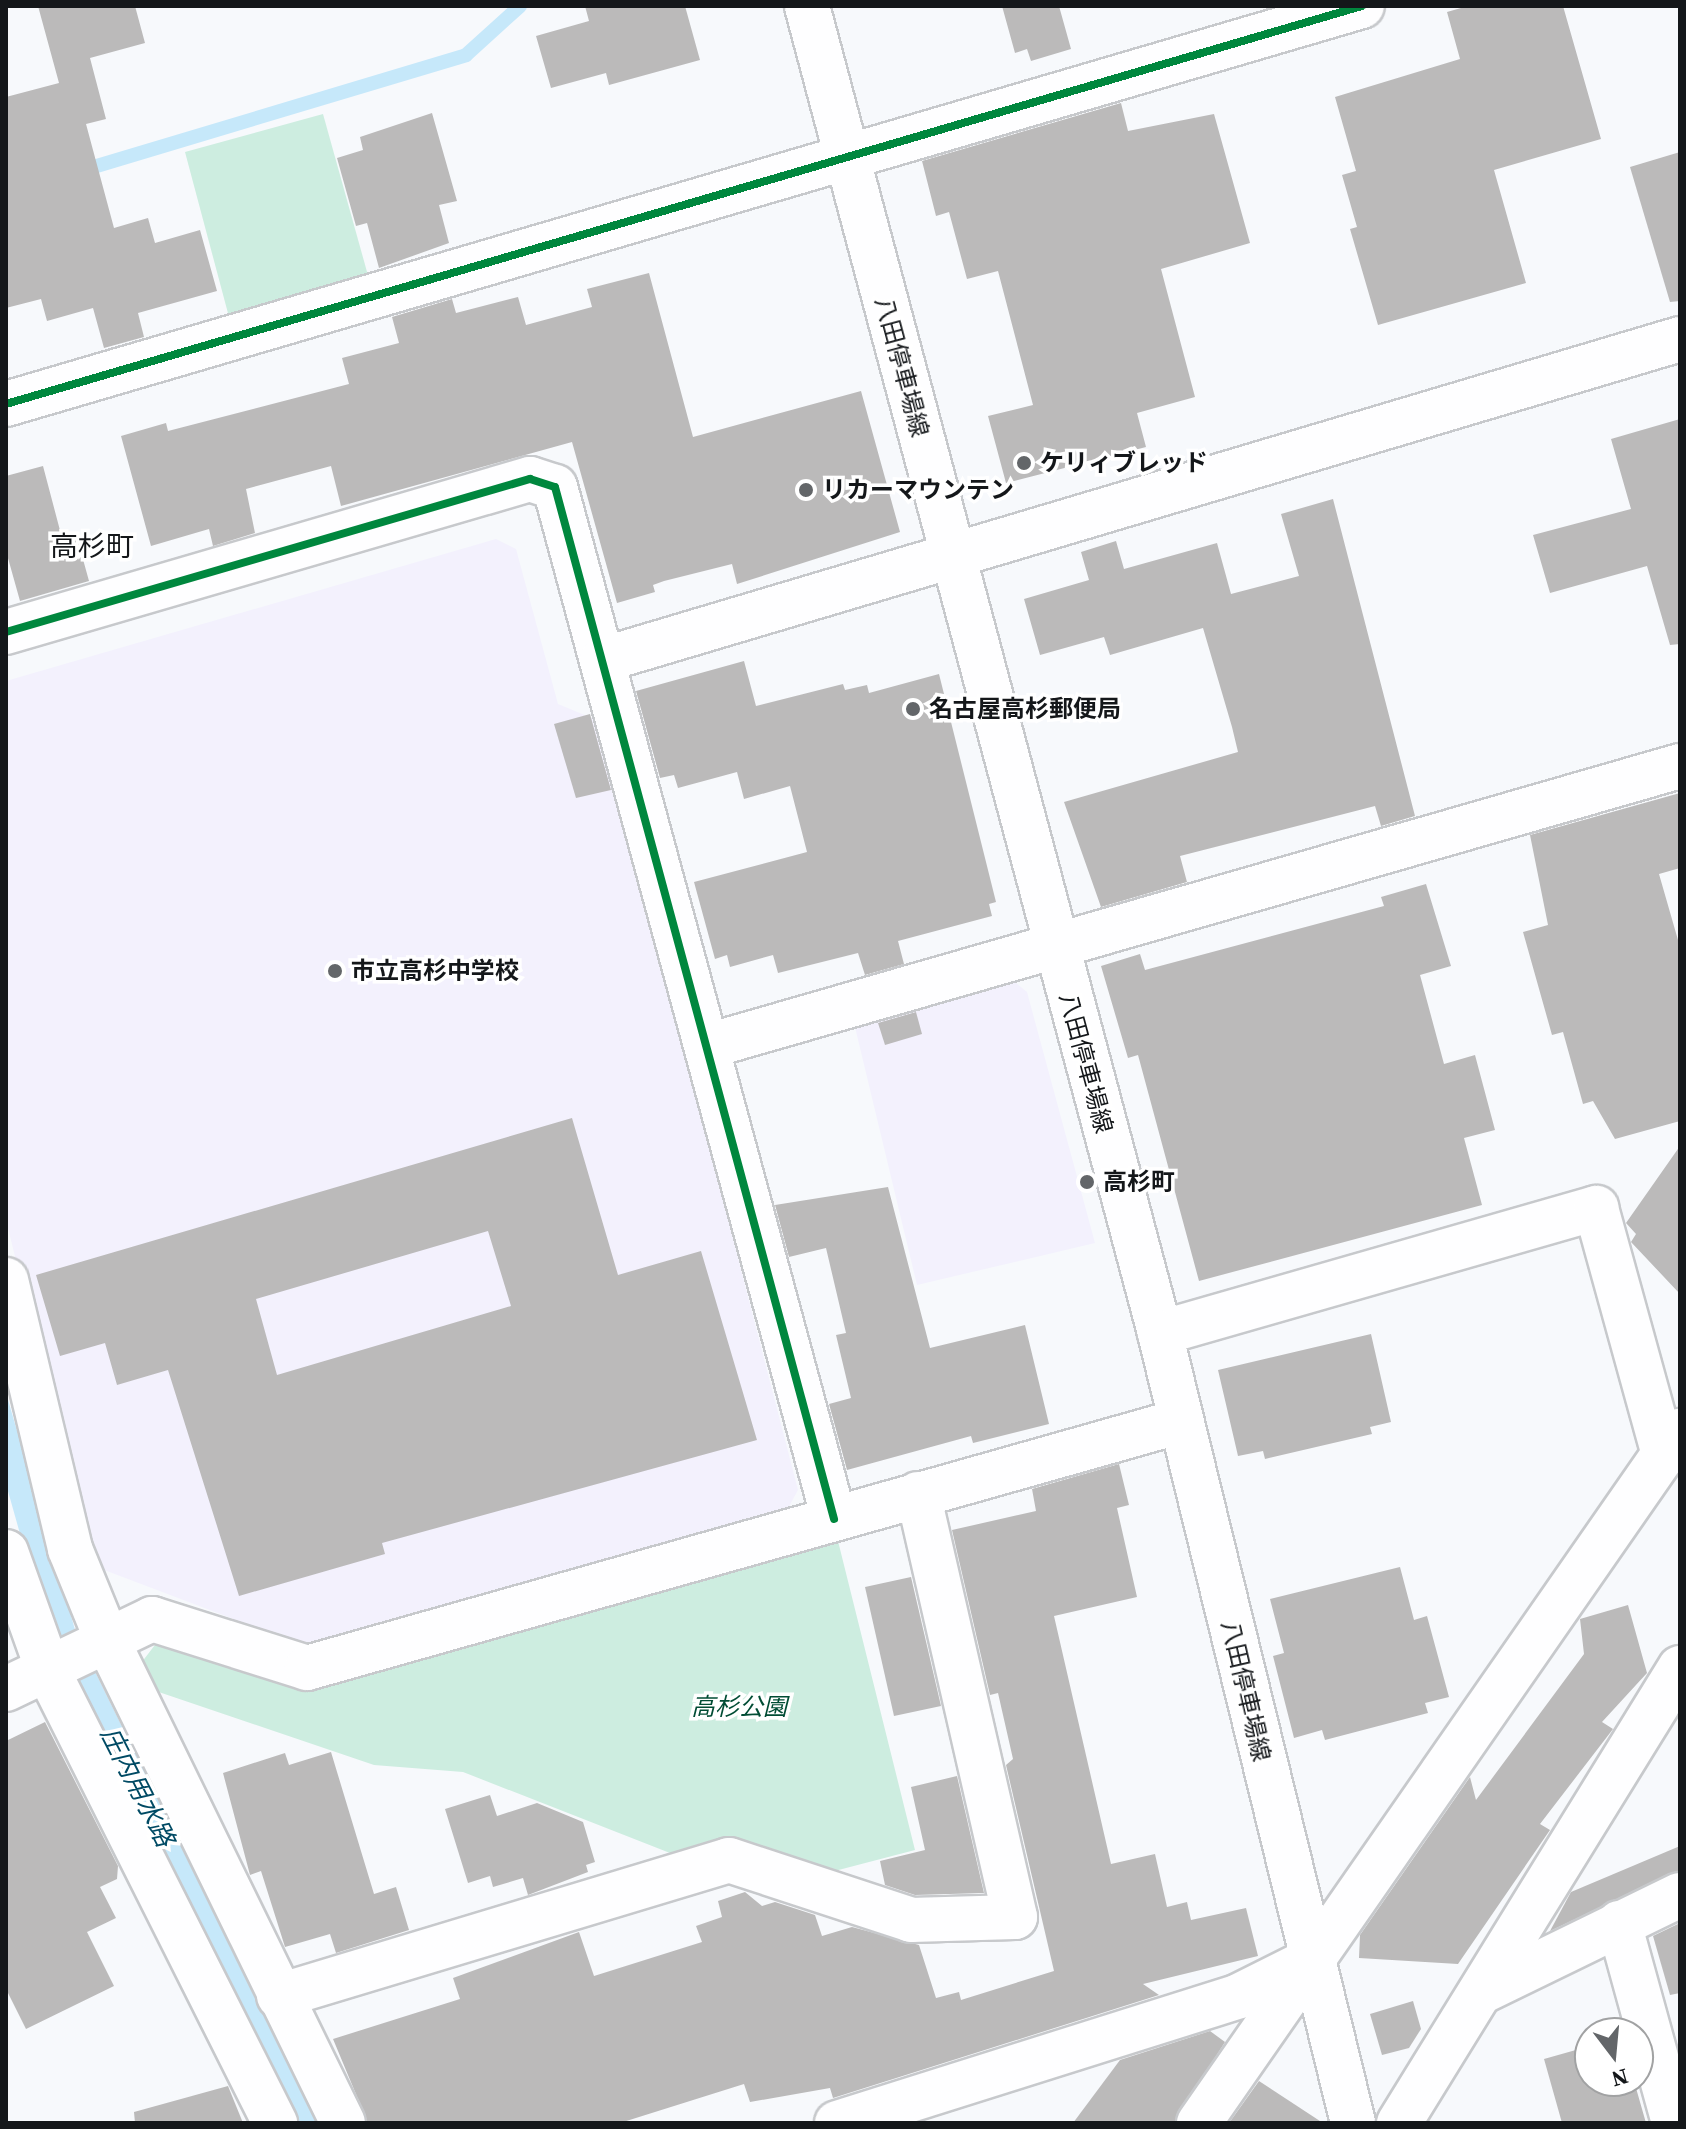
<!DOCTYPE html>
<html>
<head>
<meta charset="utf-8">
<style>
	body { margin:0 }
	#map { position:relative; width:1686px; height:2129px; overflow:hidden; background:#f7f9fc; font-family:"Source Serif 4","Noto Sans JP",serif }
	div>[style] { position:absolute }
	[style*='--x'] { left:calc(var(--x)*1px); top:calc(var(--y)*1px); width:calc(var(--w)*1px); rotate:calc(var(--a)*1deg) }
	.education>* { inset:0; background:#f3f1fd }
	.green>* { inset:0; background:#cdede0 }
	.water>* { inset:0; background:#c6e8fa }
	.stream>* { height:14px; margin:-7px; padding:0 7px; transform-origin:7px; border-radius:7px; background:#c6e8fa }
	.building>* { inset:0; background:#bbbaba }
	.roads { filter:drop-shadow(2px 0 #c7c9cc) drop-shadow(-2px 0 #c7c9cc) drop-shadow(0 2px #c7c9cc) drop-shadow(0 -2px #c7c9cc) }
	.minor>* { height:44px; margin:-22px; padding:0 22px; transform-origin:22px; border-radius:22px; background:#fefeff }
	.major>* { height:44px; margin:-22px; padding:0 22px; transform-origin:22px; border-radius:22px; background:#fefeff }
	.cycleway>* { height:8px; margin:-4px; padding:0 4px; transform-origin:4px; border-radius:4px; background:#00873e }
	.dots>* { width:22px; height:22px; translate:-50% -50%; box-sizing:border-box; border:4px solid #fff; border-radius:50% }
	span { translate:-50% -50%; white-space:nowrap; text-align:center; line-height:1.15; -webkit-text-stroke:7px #fff; paint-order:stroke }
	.street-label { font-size:24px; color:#14171a }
	.poi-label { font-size:24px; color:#14171a; font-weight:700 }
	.left { translate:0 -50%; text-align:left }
	.park-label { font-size:24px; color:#014c34; font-style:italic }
	.water-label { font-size:26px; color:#004a64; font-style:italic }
	.quarter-label { font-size:28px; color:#14171a }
	.frame { position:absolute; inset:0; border:8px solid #14171a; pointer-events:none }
	.north { position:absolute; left:1574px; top:2017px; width:80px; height:80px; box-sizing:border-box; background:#fff; border:2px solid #a1a2a3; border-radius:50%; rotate:164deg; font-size:22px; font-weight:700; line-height:32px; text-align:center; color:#14171a }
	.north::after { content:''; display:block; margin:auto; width:28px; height:36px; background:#636669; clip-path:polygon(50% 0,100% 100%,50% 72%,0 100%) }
</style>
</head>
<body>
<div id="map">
	<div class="education">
		<i style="clip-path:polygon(496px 539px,516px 549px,558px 704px,599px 721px,798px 1490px,786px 1512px,305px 1646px,91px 1565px,6px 1220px,6px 681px)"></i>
		<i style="clip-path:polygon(1010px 978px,1027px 992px,1095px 1243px,917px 1285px,854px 1023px)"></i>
	</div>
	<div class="green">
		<i style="clip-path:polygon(323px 114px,369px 279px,229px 317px,185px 152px)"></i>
		<i style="clip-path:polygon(837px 1537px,915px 1850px,827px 1873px,712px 1840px,670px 1853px,463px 1772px,374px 1765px,144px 1687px,135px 1671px,161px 1637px,309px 1692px)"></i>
	</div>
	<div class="water">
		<i style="clip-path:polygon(6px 1393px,76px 1633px,317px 2123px,292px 2123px,42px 1612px,6px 1484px)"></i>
	</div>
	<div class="stream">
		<i style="--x:80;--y:171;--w:403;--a:-16.7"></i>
		<i style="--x:466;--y:55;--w:73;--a:-42.2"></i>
	</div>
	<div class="building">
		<i style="clip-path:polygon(38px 6px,135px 6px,145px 43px,90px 58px,106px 119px,86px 124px,114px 228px,148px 218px,155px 243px,200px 230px,217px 291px,138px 313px,144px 337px,104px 348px,93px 308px,47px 321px,41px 299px,6px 308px,6px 97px,59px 83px)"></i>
		<i style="clip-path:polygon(585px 6px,685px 6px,700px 60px,609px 85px,606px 73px,551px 88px,536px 36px,589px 21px)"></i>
		<i style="clip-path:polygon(1002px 6px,1059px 6px,1071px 49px,1031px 61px,1027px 49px,1015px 53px)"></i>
		<i style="clip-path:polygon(1468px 6px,1563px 6px,1601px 139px,1494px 170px,1526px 283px,1378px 325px,1350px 229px,1357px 227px,1342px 175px,1356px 171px,1335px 97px,1460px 59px,1447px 12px)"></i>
		<i style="clip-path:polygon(1121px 103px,1128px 131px,1214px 114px,1250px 243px,1161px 269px,1195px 397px,1137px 413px,1146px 447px,1006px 483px,988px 416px,1033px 405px,998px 271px,967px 279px,949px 212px,936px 216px,922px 161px)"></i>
		<i style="clip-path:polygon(432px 113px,457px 201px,439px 205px,449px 243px,379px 268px,367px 223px,356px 226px,337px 158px,363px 150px,360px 137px)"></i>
		<i style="clip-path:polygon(1680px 152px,1680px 301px,1670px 302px,1630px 167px)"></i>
		<i style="clip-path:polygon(649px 273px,693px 437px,861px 391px,900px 532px,737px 584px,732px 564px,664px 581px,653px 585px,655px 592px,617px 603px,572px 442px,341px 506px,331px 466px,246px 489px,255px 533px,213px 546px,209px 529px,151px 546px,121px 436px,166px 423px,168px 431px,349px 384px,342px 358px,399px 343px,392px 317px,452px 299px,456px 313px,518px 297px,526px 325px,592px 307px,587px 289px)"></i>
		<i style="clip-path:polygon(1680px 419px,1680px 644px,1670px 645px,1647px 566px,1550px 593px,1533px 535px,1631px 509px,1611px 439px)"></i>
		<i style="clip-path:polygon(43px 466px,62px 538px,76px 534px,89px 581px,20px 601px,6px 551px,6px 476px)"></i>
		<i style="clip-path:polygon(1333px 499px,1415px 816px,1381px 826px,1375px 806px,1180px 856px,1187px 882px,1101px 907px,1064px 802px,1238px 752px,1232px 727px,1203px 628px,1110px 655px,1104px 637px,1040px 655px,1024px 599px,1089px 580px,1081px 552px,1116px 541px,1124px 569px,1217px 543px,1231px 594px,1299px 576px,1281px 514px)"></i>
		<i style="clip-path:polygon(744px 661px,756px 706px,843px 684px,845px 690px,867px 685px,869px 693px,939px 674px,996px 902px,989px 904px,992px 916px,898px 941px,904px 964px,865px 975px,858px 953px,778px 973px,773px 955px,730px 967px,727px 955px,715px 959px,694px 882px,807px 852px,790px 786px,744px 799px,737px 772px,678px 788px,674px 775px,660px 778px,636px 691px)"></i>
		<i style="clip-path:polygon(590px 714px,611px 790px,576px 798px,554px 724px)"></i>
		<i style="clip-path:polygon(1680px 793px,1680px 868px,1659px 874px,1680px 947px,1680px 1121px,1615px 1139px,1593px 1101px,1583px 1104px,1563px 1032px,1552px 1035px,1523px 932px,1548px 925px,1530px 835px)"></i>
		<i style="clip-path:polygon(1426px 884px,1451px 966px,1420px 975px,1444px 1064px,1475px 1055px,1495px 1130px,1464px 1138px,1482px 1205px,1199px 1281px,1138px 1055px,1128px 1058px,1101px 966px,1140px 954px,1145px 970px,1384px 906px,1381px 897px)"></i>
		<i style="clip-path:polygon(916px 1012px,922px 1034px,885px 1045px,878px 1023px)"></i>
		<i style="clip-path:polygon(evenodd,572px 1118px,618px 1275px,701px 1251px,757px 1440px,382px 1543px,385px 1554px,239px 1596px,168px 1370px,117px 1385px,105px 1343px,60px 1356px,36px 1275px,572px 1118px,488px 1231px,511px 1306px,277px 1375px,256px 1299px,488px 1231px)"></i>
		<i style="clip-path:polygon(1680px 1146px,1680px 1294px,1631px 1242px,1636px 1234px,1626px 1223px)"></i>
		<i style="clip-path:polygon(888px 1187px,930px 1348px,1025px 1325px,1049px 1424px,973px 1443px,971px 1436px,847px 1470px,829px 1404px,851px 1398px,836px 1335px,846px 1333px,826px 1248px,789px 1257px,775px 1205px)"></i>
		<i style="clip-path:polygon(1371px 1334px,1391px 1422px,1370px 1427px,1372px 1434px,1265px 1459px,1263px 1451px,1238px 1456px,1218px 1370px)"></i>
		<i style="clip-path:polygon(1119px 1464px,1129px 1505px,1117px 1508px,1137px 1597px,1054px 1616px,1111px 1864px,1155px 1854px,1167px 1907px,1187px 1902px,1191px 1920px,1246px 1908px,1258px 1956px,1143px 1984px,1159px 1995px,833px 2098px,830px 2088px,750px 2102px,744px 2084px,620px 2123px,368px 2123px,333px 2039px,460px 1999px,453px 1978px,579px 1932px,594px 1976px,702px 1942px,696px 1926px,722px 1917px,718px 1901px,745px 1892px,762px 1906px,775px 1902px,815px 1915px,822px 1936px,852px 1927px,919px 1945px,936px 1998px,959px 1992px,961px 2000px,1054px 1971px,1006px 1765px,1013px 1759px,998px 1693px,990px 1695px,952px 1530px,1036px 1511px,1032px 1489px)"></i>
		<i style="clip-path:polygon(1400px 1567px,1414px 1620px,1427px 1616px,1449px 1697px,1425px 1703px,1428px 1713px,1325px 1740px,1322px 1730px,1294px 1738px,1273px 1656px,1284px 1653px,1270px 1599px)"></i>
		<i style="clip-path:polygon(911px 1577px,941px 1706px,894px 1716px,865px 1587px)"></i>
		<i style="clip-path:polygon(1628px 1605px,1647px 1673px,1602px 1722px,1613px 1729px,1540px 1824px,1550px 1830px,1458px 1964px,1359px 1958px,1360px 1935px,1470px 1777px,1476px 1800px,1584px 1654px,1580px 1619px)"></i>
		<i style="clip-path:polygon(45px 1722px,118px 1866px,117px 1879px,100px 1887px,116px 1918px,87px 1932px,114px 1986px,26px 2029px,6px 1989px,6px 1741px)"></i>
		<i style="clip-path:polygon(331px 1752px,374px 1894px,396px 1887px,409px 1930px,336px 1953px,330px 1934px,285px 1947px,261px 1871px,250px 1875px,223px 1773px,285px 1753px,289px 1765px)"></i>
		<i style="clip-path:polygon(957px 1776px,984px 1893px,915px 1895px,885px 1885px,880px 1861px,925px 1850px,911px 1787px)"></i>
		<i style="clip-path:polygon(490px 1795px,497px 1816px,537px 1803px,583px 1822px,595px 1862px,586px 1865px,588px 1872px,528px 1895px,523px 1878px,493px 1887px,490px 1876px,468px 1883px,445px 1809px)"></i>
		<i style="clip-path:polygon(1680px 1846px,1680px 1870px,1550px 1931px,1571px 1892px)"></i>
		<i style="clip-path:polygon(1680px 1923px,1680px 1993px,1670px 1995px,1653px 1936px)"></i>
		<i style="clip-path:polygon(1413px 2001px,1421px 2029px,1409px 2048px,1382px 2055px,1370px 2014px)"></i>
		<i style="clip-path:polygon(1210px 2031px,1225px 2042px,1174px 2123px,1073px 2123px,1120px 2060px)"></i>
		<i style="clip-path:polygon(1590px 2046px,1590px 2081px,1634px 2081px,1646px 2123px,1562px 2123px,1544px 2059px)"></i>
		<i style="clip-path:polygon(1259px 2081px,1323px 2123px,1229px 2123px)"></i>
		<i style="clip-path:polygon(228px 2086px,243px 2123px,135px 2123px,134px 2112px)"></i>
	</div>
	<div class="roads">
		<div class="minor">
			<i style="--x:6;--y:404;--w:1413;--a:-16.36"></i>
			<i style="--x:6;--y:632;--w:546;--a:-16.28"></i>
			<i style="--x:530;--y:479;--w:26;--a:18"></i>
			<i style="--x:555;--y:487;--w:1069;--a:74.87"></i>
			<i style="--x:602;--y:660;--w:1125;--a:-16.58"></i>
			<i style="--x:708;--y:1046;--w:1012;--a:-16.07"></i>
			<i style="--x:6;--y:1280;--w:277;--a:76.6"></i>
			<i style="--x:70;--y:1549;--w:100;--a:67.8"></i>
			<i style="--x:108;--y:1642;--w:535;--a:63.96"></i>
			<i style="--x:1160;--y:1333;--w:454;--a:-16"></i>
			<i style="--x:1596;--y:1208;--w:256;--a:74.6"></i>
			<i style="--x:6;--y:1552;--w:128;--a:70.4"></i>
			<i style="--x:49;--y:1673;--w:504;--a:63.33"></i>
			<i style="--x:6;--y:1689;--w:162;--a:-25.6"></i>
			<i style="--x:152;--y:1619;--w:163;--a:17.5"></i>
			<i style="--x:307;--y:1668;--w:908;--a:-15.78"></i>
			<i style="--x:1619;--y:1923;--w:207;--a:74.6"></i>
			<i style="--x:1485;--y:1990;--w:217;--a:-26"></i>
			<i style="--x:279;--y:1996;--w:470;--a:-16.8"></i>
			<i style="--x:729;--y:1860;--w:192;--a:18.2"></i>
			<i style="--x:911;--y:1920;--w:104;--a:-1.7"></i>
			<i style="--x:1015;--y:1917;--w:434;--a:-102.9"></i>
			<i style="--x:837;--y:2123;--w:422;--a:-17.5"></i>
			<i style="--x:1239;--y:1996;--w:76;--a:-26.6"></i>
			<i style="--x:1199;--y:2123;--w:843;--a:-55.2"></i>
			<i style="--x:1399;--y:2123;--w:535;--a:-58.3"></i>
		</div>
		<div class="major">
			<i style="--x:807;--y:6;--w:1373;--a:75.1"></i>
			<i style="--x:1160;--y:1333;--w:813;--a:76.27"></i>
		</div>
	</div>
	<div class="cycleway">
		<i style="--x:6;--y:404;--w:1413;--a:-16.36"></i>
		<i style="--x:6;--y:632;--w:546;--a:-16.28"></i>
		<i style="--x:530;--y:479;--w:26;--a:18"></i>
		<i style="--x:555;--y:487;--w:1069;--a:74.87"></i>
	</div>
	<div class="dots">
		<i style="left:1024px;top:463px;background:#636669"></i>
		<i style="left:806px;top:490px;background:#636669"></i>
		<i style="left:913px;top:709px;background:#636669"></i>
		<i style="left:335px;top:971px;background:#636669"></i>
		<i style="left:1087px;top:1182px;background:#636669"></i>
	</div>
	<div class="street-label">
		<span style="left:902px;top:367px;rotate:75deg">八田停車場線</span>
		<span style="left:1086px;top:1063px;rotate:75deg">八田停車場線</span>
		<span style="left:1246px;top:1691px;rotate:77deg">八田停車場線</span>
	</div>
	<div class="poi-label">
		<span class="left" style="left:1040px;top:463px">ケリィブレッド</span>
		<span class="left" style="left:822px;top:490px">リカーマウンテン</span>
		<span class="left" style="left:929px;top:709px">名古屋高杉郵便局</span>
		<span class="left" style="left:351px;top:971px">市立高杉中学校</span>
		<span class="left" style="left:1103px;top:1182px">高杉町</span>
	</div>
	<div class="park-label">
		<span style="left:739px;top:1707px">高杉公園</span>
	</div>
	<div class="water-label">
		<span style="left:137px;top:1787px;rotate:63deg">庄内用水路</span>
	</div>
	<div class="quarter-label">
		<span style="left:92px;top:546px">高杉町</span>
	</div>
	<div class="frame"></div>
	<div class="north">N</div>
</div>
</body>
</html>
